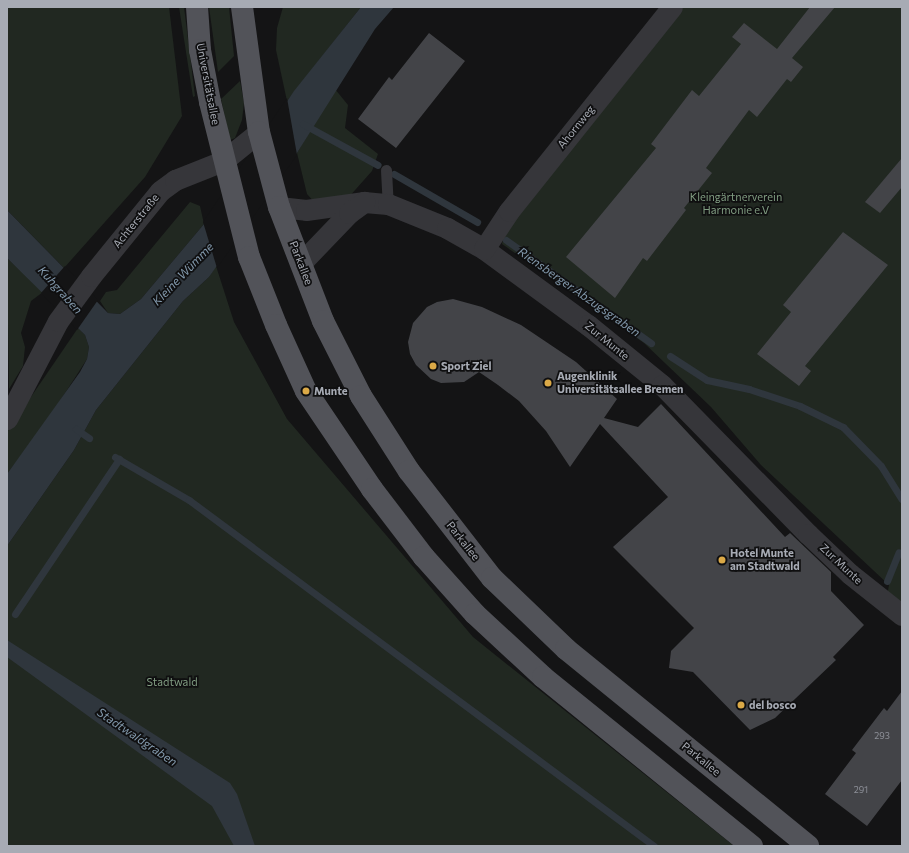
<!DOCTYPE html>
<html>
<head>
<meta charset="utf-8">
<style>
	body { margin:0 }
	#map { position:relative; width:909px; height:853px; overflow:hidden; background:#141415; font-family:Commissioner,sans-serif }
	div>[style] { position:absolute }
	[style*='--x'] { left:calc(var(--x)*1px); top:calc(var(--y)*1px); width:calc(var(--w)*1px); rotate:calc(var(--a)*1deg) }
	.green>* { inset:0; background:#212821 }
	.water>* { inset:0; background:#2f363d }
	.pier>* { inset:0; background:#141415 }
	.stream>* { height:7px; margin:-3.5px; padding:0 3.5px; transform-origin:3.5px; border-radius:3.5px; background:#2f363d }
	.building>* { inset:0; background:#434448 }
	.service>* { height:11px; margin:-5.5px; padding:0 5.5px; transform-origin:5.5px; border-radius:5.5px; background:#36363a }
	.minor>* { height:21px; margin:-10.5px; padding:0 10.5px; transform-origin:10.5px; border-radius:10.5px; background:#36363a }
	.primary>* { height:22px; margin:-11px; padding:0 11px; transform-origin:11px; border-radius:11px; background:#525359 }
	.dots>* { width:11px; height:11px; translate:-50% -50%; box-sizing:border-box; border:2px solid #0f0f10; border-radius:50% }
	span { translate:-50% -50%; white-space:nowrap; text-align:center; line-height:1.15; -webkit-text-stroke:3.5px #0f0f10; paint-order:stroke }
	.number-label { font-size:9px; color:#8e9199 }
	.number-label span { -webkit-text-stroke-width:0 }
	.street-label { font-size:11px; color:#a7abb4 }
	.park-label { font-size:11px; color:#819d82 }
	.poi-label { font-size:11px; color:#a7abb4; font-weight:700 }
	.left { translate:0 -50%; text-align:left }
	.water-label { font-size:12px; color:#8298ab; font-style:italic }
	.frame { position:absolute; inset:0; border:8px solid #a7abb4; pointer-events:none }
</style>
</head>
<body>
<div id="map">
	<div class="green">
		<i style="clip-path:polygon(7px 7px,169px 7px,182px 116px,145px 177px,64px 268px,7px 210px)"></i>
		<i style="clip-path:polygon(179px 7px,184px 7px,195px 96px,193px 97px)"></i>
		<i style="clip-path:polygon(209px 7px,229px 7px,234px 56px,218px 72px)"></i>
		<i style="clip-path:polygon(283px 7px,361px 7px,287px 101px,276px 50px,277px 28px)"></i>
		<i style="clip-path:polygon(680px 7px,902px 7px,902px 605px,887px 596px,889px 585px,761px 465px,711px 407px,644px 343px,502px 244px,505px 231px)"></i>
		<i style="clip-path:polygon(240px 81px,244px 103px,242px 120px,235px 138px,230px 140px,221px 99px)"></i>
		<i style="clip-path:polygon(335px 89px,348px 105px,345px 128px,378px 154px,372px 171px,348px 198px,316px 204px,307px 194px,297px 153px)"></i>
		<i style="clip-path:polygon(190px 202px,200px 206px,204px 224px,141px 299px,120px 314px,108px 313px,100px 301px,106px 292px,117px 290px)"></i>
		<i style="clip-path:polygon(7px 258px,43px 292px,31px 301px,21px 333px,25px 347px,23px 366px,9px 389px)"></i>
		<i style="clip-path:polygon(216px 266px,234px 322px,287px 419px,473px 637px,734px 846px,7px 846px,7px 546px,74px 450px,96px 410px,183px 301px,209px 277px)"></i>
		<i style="clip-path:polygon(78px 328px,85px 335px,89px 347px,87px 359px,47px 421px,7px 474px,7px 432px)"></i>
	</div>
	<div class="water">
		<i style="clip-path:polygon(361px 7px,394px 7px,375px 29px,297px 153px,209px 277px,183px 301px,96px 410px,74px 450px,7px 546px,7px 474px,80px 372px,87px 359px,89px 347px,85px 335px,7px 258px,7px 210px,108px 313px,120px 314px,141px 299px,204px 224px,294px 91px)"></i>
		<i style="clip-path:polygon(7px 640px,230px 783px,237px 794px,255px 846px,234px 846px,212px 806px,7px 657px)"></i>
	</div>
	<div class="pier">
		<i style="clip-path:polygon(287px 98px,297px 155px,217px 268px,203px 222px)"></i>
		<i style="clip-path:polygon(65px 266px,98px 300px,77px 330px,41px 293px)"></i>
	</div>
	<div class="stream">
		<i style="--x:303;--y:124;--w:85;--a:28.7"></i>
		<i style="--x:394;--y:174;--w:96;--a:30"></i>
		<i style="--x:506;--y:240;--w:178;--a:35.4"></i>
		<i style="--x:670;--y:356;--w:44;--a:33"></i>
		<i style="--x:707;--y:380;--w:43;--a:12.1"></i>
		<i style="--x:749;--y:389;--w:54;--a:18.4"></i>
		<i style="--x:800;--y:406;--w:48;--a:26"></i>
		<i style="--x:843;--y:427;--w:54;--a:45.7"></i>
		<i style="--x:881;--y:466;--w:39;--a:58"></i>
		<i style="--x:76;--y:429;--w:16;--a:35"></i>
		<i style="--x:115;--y:457;--w:86;--a:30.2"></i>
		<i style="--x:189;--y:500;--w:580;--a:36.65"></i>
		<i style="--x:887;--y:581;--w:31;--a:-68"></i>
		<i style="--x:15;--y:614;--w:187;--a:-56.1"></i>
	</div>
	<div class="building">
		<i style="clip-path:polygon(810px 7px,835px 7px,792px 58px,803px 67px,791px 82px,787px 79px,757px 117px,749px 110px,706px 168px,712px 173px,684px 208px,686px 210px,647px 261px,643px 258px,615px 298px,566px 257px,656px 148px,651px 144px,692px 90px,699px 96px,741px 44px,732px 37px,744px 23px,777px 49px)"></i>
		<i style="clip-path:polygon(429px 33px,465px 61px,396px 148px,358px 119px,389px 77px,392px 80px)"></i>
		<i style="clip-path:polygon(902px 158px,902px 187px,880px 213px,865px 202px)"></i>
		<i style="clip-path:polygon(843px 232px,888px 265px,805px 366px,811px 371px,799px 386px,757px 354px,791px 312px,783px 305px)"></i>
		<i style="clip-path:polygon(453px 299px,482px 307px,521px 325px,576px 362px,617px 399px,604px 418px,638px 427px,661px 404px,785px 537px,790px 533px,831px 572px,831px 591px,864px 625px,833px 657px,836px 660px,775px 718px,750px 730px,693px 672px,669px 668px,671px 651px,694px 628px,613px 547px,668px 497px,600px 424px,570px 467px,546px 431px,519px 401px,498px 385px,479px 372px,464px 382px,441px 383px,431px 379px,416px 365px,410px 354px,408px 342px,413px 323px,427px 307px,437px 302px)"></i>
		<i style="clip-path:polygon(902px 691px,902px 780px,867px 826px,825px 794px,856px 753px,852px 750px,884px 708px,887px 711px)"></i>
	</div>
	<div class="service">
		<i style="--x:386;--y:170;--w:34;--a:87"></i>
	</div>
	<div class="minor">
		<i style="--x:279;--y:207;--w:27;--a:6"></i>
		<i style="--x:306;--y:210;--w:59;--a:-7.9"></i>
		<i style="--x:364;--y:202;--w:24;--a:5"></i>
		<i style="--x:388;--y:204;--w:64;--a:22.1"></i>
		<i style="--x:447;--y:228;--w:43;--a:29.6"></i>
		<i style="--x:484;--y:249;--w:129;--a:36.2"></i>
		<i style="--x:588;--y:325;--w:95;--a:39"></i>
		<i style="--x:662;--y:385;--w:209;--a:45.6"></i>
		<i style="--x:808;--y:534;--w:58;--a:43.6"></i>
		<i style="--x:850;--y:574;--w:66;--a:38.3"></i>
		<i style="--x:484;--y:249;--w:45;--a:-56.7"></i>
		<i style="--x:509;--y:211;--w:261;--a:-51.4"></i>
		<i style="--x:301;--y:263;--w:69;--a:-46.2"></i>
		<i style="--x:349;--y:213;--w:19;--a:-36"></i>
		<i style="--x:7;--y:419;--w:110;--a:-62.5"></i>
		<i style="--x:58;--y:321;--w:56;--a:-53.7"></i>
		<i style="--x:91;--y:276;--w:109;--a:-50.9"></i>
		<i style="--x:160;--y:191;--w:19;--a:-36"></i>
		<i style="--x:175;--y:180;--w:52;--a:-21.6"></i>
		<i style="--x:223;--y:161;--w:46;--a:-38.9"></i>
	</div>
	<div class="primary">
		<i style="--x:197;--y:7;--w:43;--a:86"></i>
		<i style="--x:200;--y:50;--w:53;--a:79.1"></i>
		<i style="--x:210;--y:102;--w:160;--a:75.9"></i>
		<i style="--x:249;--y:257;--w:73;--a:68.3"></i>
		<i style="--x:276;--y:325;--w:72;--a:65.6"></i>
		<i style="--x:306;--y:391;--w:118;--a:56"></i>
		<i style="--x:372;--y:489;--w:86;--a:52.6"></i>
		<i style="--x:424;--y:557;--w:76;--a:48.2"></i>
		<i style="--x:475;--y:614;--w:93;--a:42.8"></i>
		<i style="--x:543;--y:677;--w:269;--a:39"></i>
		<i style="--x:242;--y:7;--w:126;--a:82.3"></i>
		<i style="--x:259;--y:132;--w:78;--a:75.1"></i>
		<i style="--x:279;--y:207;--w:122;--a:68.9"></i>
		<i style="--x:323;--y:321;--w:84;--a:63.1"></i>
		<i style="--x:361;--y:396;--w:89;--a:57.4"></i>
		<i style="--x:409;--y:471;--w:135;--a:52.2"></i>
		<i style="--x:492;--y:578;--w:103;--a:43.8"></i>
		<i style="--x:566;--y:649;--w:312;--a:39.1"></i>
	</div>
	<div class="dots">
		<i style="left:433px;top:366px;background:#dba947"></i>
		<i style="left:548px;top:383px;background:#dba947"></i>
		<i style="left:306px;top:391px;background:#dba947"></i>
		<i style="left:722px;top:560px;background:#dba947"></i>
		<i style="left:741px;top:705px;background:#dba947"></i>
	</div>
	<div class="number-label">
		<span style="left:882px;top:736px">293</span>
		<span style="left:861px;top:790px">291</span>
	</div>
	<div class="street-label">
		<span style="left:208px;top:84px;rotate:79deg">Universitätsallee</span>
		<span style="left:576px;top:127px;rotate:-51deg">Ahornweg</span>
		<span style="left:136px;top:221px;rotate:-51deg">Achterstraße</span>
		<span style="left:301px;top:263px;rotate:69deg">Parkallee</span>
		<span style="left:607px;top:341px;rotate:39deg">Zur Munte</span>
		<span style="left:463px;top:541px;rotate:52deg">Parkallee</span>
		<span style="left:841px;top:564px;rotate:43deg">Zur Munte</span>
		<span style="left:701px;top:759px;rotate:39deg">Parkallee</span>
	</div>
	<div class="park-label">
		<span style="left:736px;top:204px">Kleingärtnerverein<br>Harmonie e.V</span>
		<span style="left:172px;top:682px">Stadtwald</span>
	</div>
	<div class="poi-label">
		<span class="left" style="left:441px;top:366px">Sport Ziel</span>
		<span class="left" style="left:557px;top:383px">Augenklinik<br>Universitätsallee Bremen</span>
		<span class="left" style="left:314px;top:391px">Munte</span>
		<span class="left" style="left:730px;top:560px">Hotel Munte<br>am Stadtwald</span>
		<span class="left" style="left:749px;top:705px">del bosco</span>
	</div>
	<div class="water-label">
		<span style="left:183px;top:274px;rotate:-46deg">Kleine Wümme</span>
		<span style="left:60px;top:290px;rotate:48deg">Kuhgraben</span>
		<span style="left:579px;top:292px;rotate:35deg">Riensberger Abzugsgraben</span>
		<span style="left:137px;top:737px;rotate:34deg">Stadtwaldgraben</span>
	</div>
	<div class="frame"></div>
</div>
</body>
</html>
